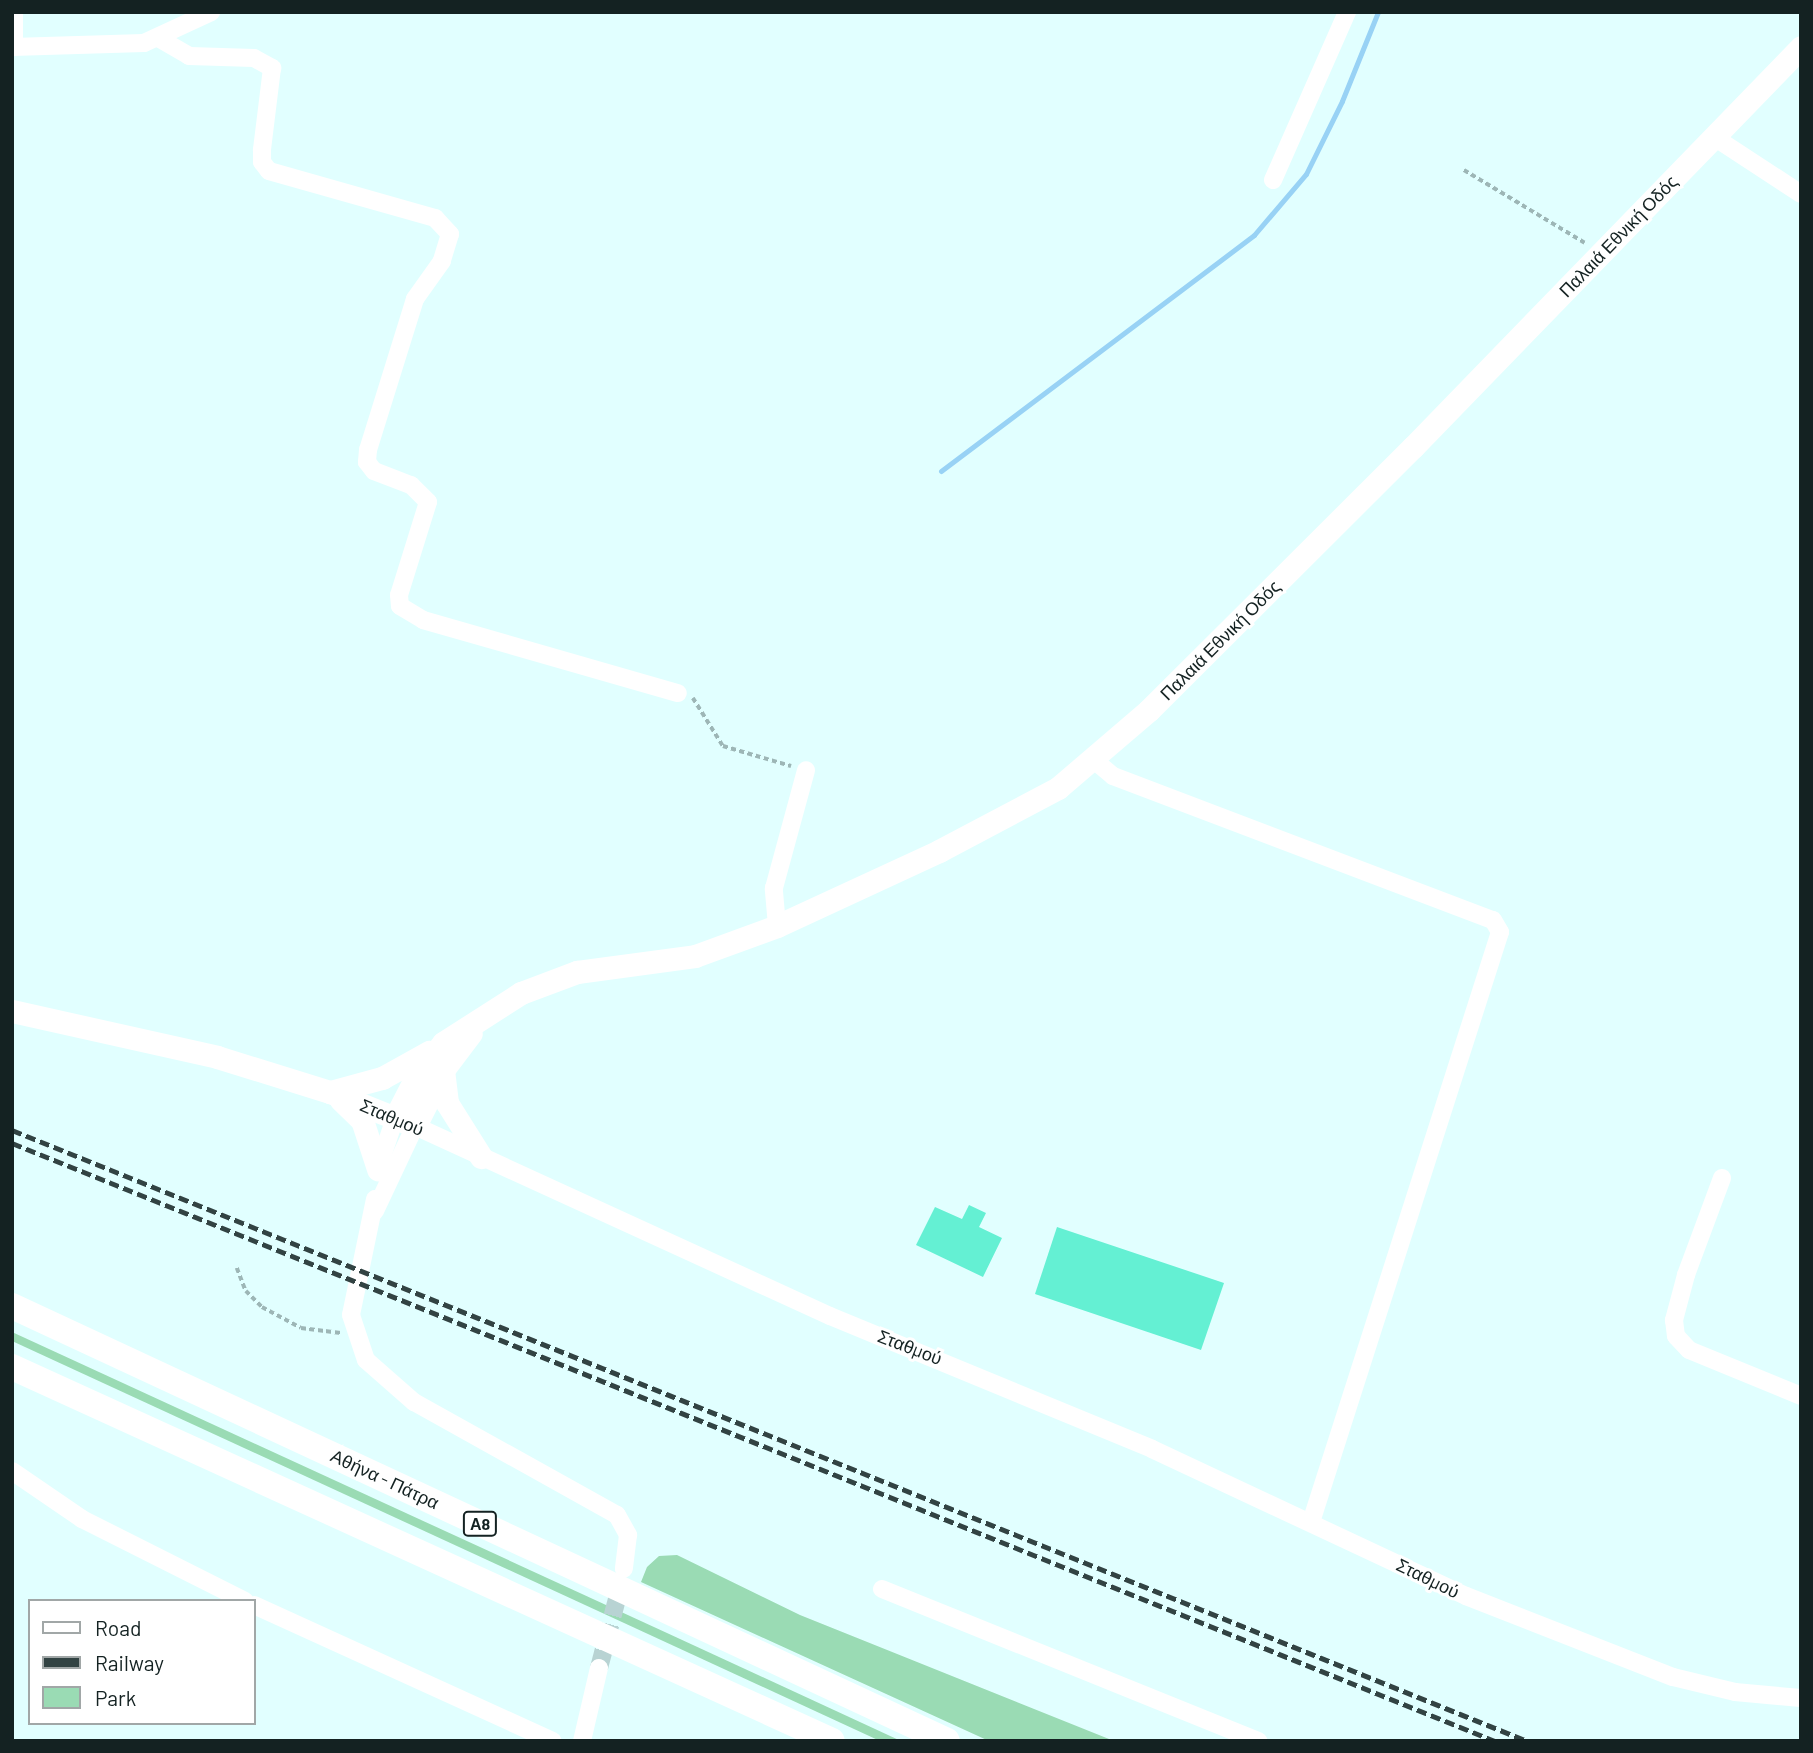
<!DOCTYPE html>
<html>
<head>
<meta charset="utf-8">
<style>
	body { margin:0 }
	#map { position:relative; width:1813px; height:1753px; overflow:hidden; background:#e1ffff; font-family:Barlow,sans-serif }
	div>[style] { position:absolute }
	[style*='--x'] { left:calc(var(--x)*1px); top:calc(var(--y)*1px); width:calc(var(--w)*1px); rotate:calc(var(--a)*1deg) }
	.green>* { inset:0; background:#9adbb4 }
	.stream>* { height:5px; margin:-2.5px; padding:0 2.5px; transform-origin:2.5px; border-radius:2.5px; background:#98d2f5 }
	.building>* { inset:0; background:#64f0d3 }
	.minor-tunnel>* { height:18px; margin-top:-9px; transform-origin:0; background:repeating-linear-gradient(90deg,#b8d3d3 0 18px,transparent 0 27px) }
	.path>* { height:3.5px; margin-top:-1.75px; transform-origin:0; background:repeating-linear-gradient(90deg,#9db6b6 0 5px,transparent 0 8.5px) }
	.minor>* { height:18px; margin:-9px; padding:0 9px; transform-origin:9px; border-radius:9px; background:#fff }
	.major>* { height:23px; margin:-11.5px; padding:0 11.5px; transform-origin:11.5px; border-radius:11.5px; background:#fff }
	.highway>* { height:26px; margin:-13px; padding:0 13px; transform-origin:13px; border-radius:13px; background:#fff }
	.rail>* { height:5px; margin-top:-2.5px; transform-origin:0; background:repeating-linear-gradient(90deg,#324343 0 10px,transparent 0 15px) }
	span { translate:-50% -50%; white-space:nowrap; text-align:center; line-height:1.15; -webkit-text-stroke:6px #fff; paint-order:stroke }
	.shield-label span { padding:2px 5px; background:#fff; border:2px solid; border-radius:5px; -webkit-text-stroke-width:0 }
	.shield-label { font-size:16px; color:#142222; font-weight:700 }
	.street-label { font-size:18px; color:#142222 }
	.frame { position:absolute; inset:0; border:14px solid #142222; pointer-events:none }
	.legend { position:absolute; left:28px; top:1599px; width:228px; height:126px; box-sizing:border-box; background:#fff; border:2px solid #a1a7a7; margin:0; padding:9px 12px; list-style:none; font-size:21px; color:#142222 }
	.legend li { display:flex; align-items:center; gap:14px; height:35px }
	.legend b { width:35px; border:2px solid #a1a7a7 }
</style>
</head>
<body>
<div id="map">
	<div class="green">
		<i style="clip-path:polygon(12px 1332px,667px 1633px,901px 1741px,880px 1741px,12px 1341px)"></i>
		<i style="clip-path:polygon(677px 1555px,800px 1615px,1114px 1741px,989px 1741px,641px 1582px,647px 1567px,659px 1556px)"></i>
	</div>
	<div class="stream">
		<i style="--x:941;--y:471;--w:392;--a:-37"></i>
		<i style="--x:1254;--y:235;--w:80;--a:-49.6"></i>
		<i style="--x:1306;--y:174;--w:81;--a:-63.7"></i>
		<i style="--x:1342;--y:101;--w:96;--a:-68"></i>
	</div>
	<div class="building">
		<i style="clip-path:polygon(969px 1205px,986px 1213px,979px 1227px,1002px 1238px,983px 1277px,916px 1245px,935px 1207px,962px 1219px)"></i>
		<i style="clip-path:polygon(1057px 1227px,1224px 1283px,1201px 1350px,1035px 1294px)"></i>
	</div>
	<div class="minor-tunnel">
		<i style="--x:599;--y:1668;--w:91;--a:-75.4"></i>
	</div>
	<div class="path">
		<i style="--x:1464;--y:170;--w:141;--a:31.1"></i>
		<i style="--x:693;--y:698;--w:57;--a:58"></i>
		<i style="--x:723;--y:746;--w:71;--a:16.4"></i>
		<i style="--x:237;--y:1268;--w:25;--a:69"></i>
		<i style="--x:246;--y:1291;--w:23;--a:45"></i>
		<i style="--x:262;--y:1307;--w:44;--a:28.3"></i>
		<i style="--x:301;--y:1328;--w:40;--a:7.1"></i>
	</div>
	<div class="minor">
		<i style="--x:14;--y:12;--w:35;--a:90"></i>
		<i style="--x:160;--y:39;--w:34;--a:30"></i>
		<i style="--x:189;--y:56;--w:65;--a:1.8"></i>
		<i style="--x:254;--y:58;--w:21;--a:29"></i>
		<i style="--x:272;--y:68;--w:83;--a:97"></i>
		<i style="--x:262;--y:150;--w:12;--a:90"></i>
		<i style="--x:262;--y:162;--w:11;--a:52"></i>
		<i style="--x:269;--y:171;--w:173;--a:15.8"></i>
		<i style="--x:435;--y:218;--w:22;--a:47"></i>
		<i style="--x:450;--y:234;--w:28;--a:107"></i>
		<i style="--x:442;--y:261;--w:47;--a:125.4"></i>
		<i style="--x:415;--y:299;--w:158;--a:107.3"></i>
		<i style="--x:368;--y:450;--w:12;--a:95"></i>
		<i style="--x:367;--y:462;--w:11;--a:52"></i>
		<i style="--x:374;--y:471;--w:40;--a:21"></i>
		<i style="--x:411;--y:485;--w:24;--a:45"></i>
		<i style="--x:428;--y:502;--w:97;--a:107.3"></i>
		<i style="--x:399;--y:595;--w:11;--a:85"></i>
		<i style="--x:400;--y:606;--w:27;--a:31"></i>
		<i style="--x:423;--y:620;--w:265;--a:16"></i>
		<i style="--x:12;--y:47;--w:132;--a:-1.7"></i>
		<i style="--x:144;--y:43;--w:74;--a:-24.8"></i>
		<i style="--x:1714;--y:137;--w:104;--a:33.2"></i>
		<i style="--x:1273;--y:180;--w:184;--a:-66.2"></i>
		<i style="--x:1094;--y:760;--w:25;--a:40"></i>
		<i style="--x:1113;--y:776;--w:406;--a:20.8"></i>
		<i style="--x:1493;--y:920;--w:14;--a:60"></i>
		<i style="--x:1500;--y:932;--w:620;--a:107.76"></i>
		<i style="--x:777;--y:926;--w:38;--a:-95"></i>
		<i style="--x:774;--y:888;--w:122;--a:-74.8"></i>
		<i style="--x:377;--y:1171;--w:56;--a:-71.2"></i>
		<i style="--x:1722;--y:1178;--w:103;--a:110.4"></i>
		<i style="--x:1686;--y:1275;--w:47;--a:104.9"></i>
		<i style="--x:1674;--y:1320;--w:16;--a:83"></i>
		<i style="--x:1676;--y:1336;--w:19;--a:47"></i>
		<i style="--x:1689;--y:1350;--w:121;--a:22.3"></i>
		<i style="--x:375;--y:1199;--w:118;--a:101.7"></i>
		<i style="--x:351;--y:1315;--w:47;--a:71.6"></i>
		<i style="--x:366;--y:1360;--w:64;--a:41.2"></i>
		<i style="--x:414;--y:1402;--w:232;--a:29.1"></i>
		<i style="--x:617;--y:1515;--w:23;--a:61"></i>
		<i style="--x:628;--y:1535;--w:34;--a:97"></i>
		<i style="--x:375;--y:1211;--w:94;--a:-64.8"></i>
		<i style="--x:415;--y:1126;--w:456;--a:24.6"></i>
		<i style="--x:830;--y:1316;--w:348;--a:22.4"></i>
		<i style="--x:1152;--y:1449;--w:347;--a:25.1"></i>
		<i style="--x:1466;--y:1596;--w:222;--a:21.4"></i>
		<i style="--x:1673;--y:1677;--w:64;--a:13.6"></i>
		<i style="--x:1735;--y:1692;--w:66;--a:5.2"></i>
		<i style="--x:12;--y:1471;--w:85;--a:34.4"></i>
		<i style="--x:82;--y:1519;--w:182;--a:26.7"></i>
		<i style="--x:882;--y:1589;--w:406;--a:22"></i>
		<i style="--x:254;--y:1605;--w:328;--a:24.5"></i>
		<i style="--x:582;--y:1741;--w:75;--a:-76.9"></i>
	</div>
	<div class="major">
		<i style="--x:12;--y:1011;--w:210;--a:12.6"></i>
		<i style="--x:217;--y:1057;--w:118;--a:17.2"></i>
		<i style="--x:330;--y:1092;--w:92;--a:21.8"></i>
		<i style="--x:415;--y:1126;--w:63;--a:-63.4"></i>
		<i style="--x:443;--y:1070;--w:46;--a:-52.9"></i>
		<i style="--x:443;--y:1070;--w:33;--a:83"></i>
		<i style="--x:447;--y:1103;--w:64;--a:57.8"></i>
		<i style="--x:330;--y:1092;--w:54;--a:-15.1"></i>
		<i style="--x:382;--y:1078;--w:54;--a:-29"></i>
		<i style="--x:341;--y:1100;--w:29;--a:44"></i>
		<i style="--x:362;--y:1120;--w:52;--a:71.9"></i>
		<i style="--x:395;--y:1118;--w:53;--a:-62.9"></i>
		<i style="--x:419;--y:1071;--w:37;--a:-49"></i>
		<i style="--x:443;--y:1043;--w:93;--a:-32.7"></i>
		<i style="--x:521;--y:993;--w:60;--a:-20.6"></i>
		<i style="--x:577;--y:972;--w:119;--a:-7.7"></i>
		<i style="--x:695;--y:956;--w:87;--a:-20.1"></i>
		<i style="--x:777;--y:926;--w:179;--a:-24.8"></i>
		<i style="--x:939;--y:851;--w:135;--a:-27.9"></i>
		<i style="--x:1058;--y:788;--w:120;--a:-40.6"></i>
		<i style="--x:1149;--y:710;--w:373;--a:-44.9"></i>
		<i style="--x:1413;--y:447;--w:557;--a:-45.87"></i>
	</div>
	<div class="highway">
		<i style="--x:12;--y:1306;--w:1031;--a:24.95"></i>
		<i style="--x:12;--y:1367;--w:901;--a:24.52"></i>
	</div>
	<div class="rail">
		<i style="--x:12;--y:1130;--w:1634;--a:21.96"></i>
		<i style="--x:12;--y:1143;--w:1599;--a:21.96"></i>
	</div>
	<div class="shield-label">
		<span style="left:480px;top:1524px">Α8</span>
	</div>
	<div class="street-label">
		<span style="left:1618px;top:236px;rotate:-46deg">Παλαιά Εθνική Οδός</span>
		<span style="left:1220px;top:640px;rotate:-45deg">Παλαιά Εθνική Οδός</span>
		<span style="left:392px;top:1117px;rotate:23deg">Σταθμού</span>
		<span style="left:910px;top:1347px;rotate:21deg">Σταθμού</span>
		<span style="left:385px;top:1479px;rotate:25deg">Αθήνα - Πάτρα</span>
		<span style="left:1428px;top:1578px;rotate:26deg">Σταθμού</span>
	</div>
	<div class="frame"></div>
	<ul class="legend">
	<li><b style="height:9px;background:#fff"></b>Road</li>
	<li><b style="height:9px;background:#324343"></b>Railway</li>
	<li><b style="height:19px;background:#9adbb4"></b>Park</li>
	</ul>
</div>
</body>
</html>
